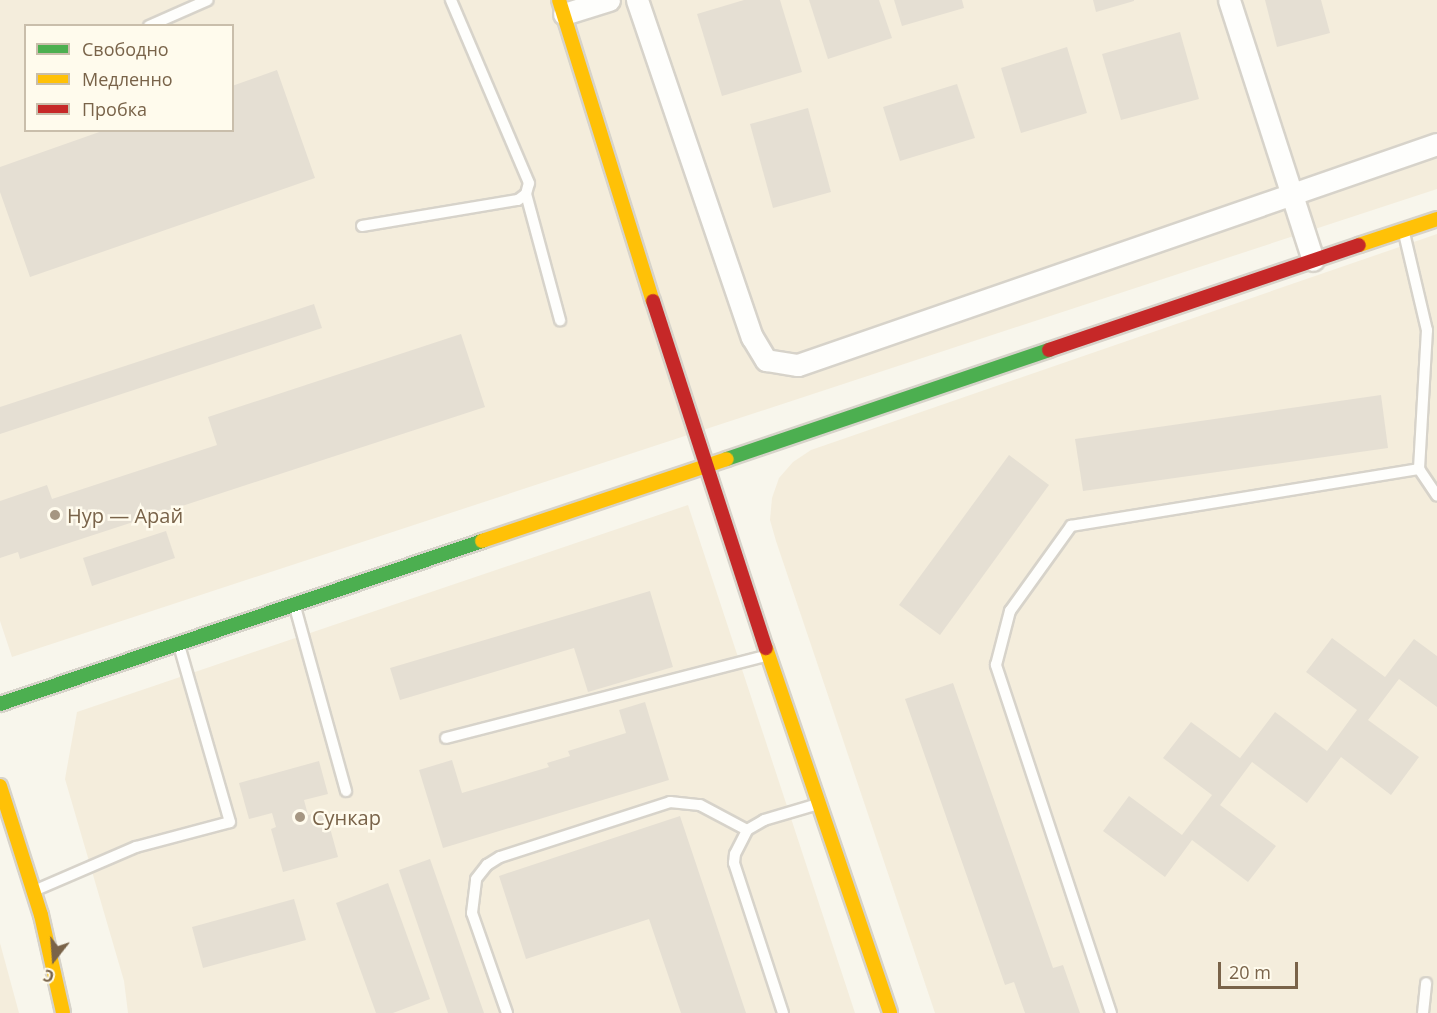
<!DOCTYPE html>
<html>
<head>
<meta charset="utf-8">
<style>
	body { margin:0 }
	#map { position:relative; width:1437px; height:1013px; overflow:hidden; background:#f8f6ec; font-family:"Open Sans",sans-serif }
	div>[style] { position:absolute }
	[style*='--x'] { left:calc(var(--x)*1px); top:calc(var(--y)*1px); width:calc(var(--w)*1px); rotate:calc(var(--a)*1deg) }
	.residential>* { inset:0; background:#f4eddc }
	.building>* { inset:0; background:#e5dfd3 }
	.roads { filter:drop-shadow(2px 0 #d7d3ca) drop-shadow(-2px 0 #d7d3ca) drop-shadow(0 2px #d7d3ca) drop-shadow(0 -2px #d7d3ca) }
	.lane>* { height:10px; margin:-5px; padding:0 5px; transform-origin:5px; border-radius:5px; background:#fefefc }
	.street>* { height:21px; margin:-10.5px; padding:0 10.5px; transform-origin:10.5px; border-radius:10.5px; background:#fefefc }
	.fast>* { height:14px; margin:-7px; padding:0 7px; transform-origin:7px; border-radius:7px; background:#4caf50 }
	.slow>* { height:14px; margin:-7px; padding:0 7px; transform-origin:7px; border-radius:7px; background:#ffc107 }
	.jam>* { height:14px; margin:-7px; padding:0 7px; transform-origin:7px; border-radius:7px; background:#c62828 }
	.dots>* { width:16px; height:16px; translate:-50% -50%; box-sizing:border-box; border:3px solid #fffbed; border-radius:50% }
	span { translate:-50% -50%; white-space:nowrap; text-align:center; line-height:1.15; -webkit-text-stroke:5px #fffbed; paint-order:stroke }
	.poi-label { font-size:20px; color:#796349 }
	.left { translate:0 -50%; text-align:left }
	.legend { position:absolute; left:24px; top:24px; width:210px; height:108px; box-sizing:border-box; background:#fffbed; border:2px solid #c9beab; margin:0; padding:8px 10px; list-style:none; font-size:18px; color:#796349 }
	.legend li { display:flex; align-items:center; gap:12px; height:30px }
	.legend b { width:30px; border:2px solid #c9beab }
	.north { position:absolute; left:24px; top:929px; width:60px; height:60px; -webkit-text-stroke:4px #fffbed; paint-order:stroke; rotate:197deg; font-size:16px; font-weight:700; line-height:24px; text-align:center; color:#796349 }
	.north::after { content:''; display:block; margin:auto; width:21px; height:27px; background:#796349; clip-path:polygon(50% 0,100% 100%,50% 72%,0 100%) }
	.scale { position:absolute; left:1218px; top:962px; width:80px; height:27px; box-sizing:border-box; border:3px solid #796349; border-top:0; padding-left:8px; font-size:18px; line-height:21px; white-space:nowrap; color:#796349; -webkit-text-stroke:4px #fffbed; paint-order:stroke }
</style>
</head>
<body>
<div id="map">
	<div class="residential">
		<i style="clip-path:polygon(evenodd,0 0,1437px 0,1437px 189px,12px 657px,0 621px,0 0,26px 26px,232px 26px,232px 130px,26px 130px,26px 26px)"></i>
		<i style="clip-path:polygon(1437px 234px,1437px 1013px,935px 1013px,776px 541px,770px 520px,772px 498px,779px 478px,793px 462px,811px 450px)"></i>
		<i style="clip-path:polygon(688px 505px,855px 1013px,128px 1013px,124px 981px,65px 779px,77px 712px)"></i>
		<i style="clip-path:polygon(0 943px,19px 1013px,0 1013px)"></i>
	</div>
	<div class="building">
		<i style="clip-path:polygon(744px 0,780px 0,802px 72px,722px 96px,697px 14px)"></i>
		<i style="clip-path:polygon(809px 0,879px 0,892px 38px,828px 59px)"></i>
		<i style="clip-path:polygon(894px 0,962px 0,964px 8px,902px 26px)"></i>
		<i style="clip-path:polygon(1093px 0,1134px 0,1134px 1px,1096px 12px)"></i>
		<i style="clip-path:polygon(1265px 0,1321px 0,1330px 33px,1277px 47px)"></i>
		<i style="clip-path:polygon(1180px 32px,1199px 99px,1121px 120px,1102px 54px)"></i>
		<i style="clip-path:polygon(1067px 47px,1087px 113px,1021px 133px,1001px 68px)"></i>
		<i style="clip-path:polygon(277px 70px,315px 178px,30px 277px,0 192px,0 167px,105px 130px,232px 130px,232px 86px)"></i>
		<i style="clip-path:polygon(957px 84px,975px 138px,900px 161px,883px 107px)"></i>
		<i style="clip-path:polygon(808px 108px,831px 192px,773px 208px,750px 124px)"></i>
		<i style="clip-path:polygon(314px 304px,322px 328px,0 434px,0 407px)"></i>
		<i style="clip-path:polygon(461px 334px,485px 407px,20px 559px,18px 552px,0 558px,0 501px,47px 485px,52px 499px,217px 445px,208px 417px)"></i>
		<i style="clip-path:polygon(1381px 395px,1388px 448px,1083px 491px,1075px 439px)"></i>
		<i style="clip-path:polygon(1009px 455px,1049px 485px,940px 635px,899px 605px)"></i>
		<i style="clip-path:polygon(166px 531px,175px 558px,92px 586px,83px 558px)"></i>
		<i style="clip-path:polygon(650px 591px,673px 667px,588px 692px,574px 648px,400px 700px,390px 668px)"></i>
		<i style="clip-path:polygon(1332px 638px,1385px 677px,1414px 639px,1437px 656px,1437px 707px,1399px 679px,1368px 720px,1419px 757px,1391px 795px,1341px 757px,1307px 803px,1252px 762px,1220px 805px,1276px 846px,1248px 882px,1192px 840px,1165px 877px,1103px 831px,1129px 796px,1182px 835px,1212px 795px,1163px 758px,1191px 722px,1240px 758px,1275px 712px,1327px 751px,1357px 710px,1306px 672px)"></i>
		<i style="clip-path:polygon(953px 683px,1053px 968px,1063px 965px,1080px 1013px,1025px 1013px,1014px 982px,1005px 985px,905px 699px)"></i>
		<i style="clip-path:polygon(645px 702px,669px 780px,443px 848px,419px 770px,452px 760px,462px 793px,549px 767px,547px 763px,570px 756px,568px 751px,626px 733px,619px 710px)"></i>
		<i style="clip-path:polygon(319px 761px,328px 794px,304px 800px,308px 815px,325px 810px,338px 857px,283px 872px,271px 829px,276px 827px,272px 813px,249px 819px,239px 783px)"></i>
		<i style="clip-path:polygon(680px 816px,746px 1013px,681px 1013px,649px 919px,526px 959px,499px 876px)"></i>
		<i style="clip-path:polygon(430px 859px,484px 1013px,448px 1013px,399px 870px)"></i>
		<i style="clip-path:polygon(388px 883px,430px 999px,393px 1013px,376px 1013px,336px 903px)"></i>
		<i style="clip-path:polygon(294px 899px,306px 940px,203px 968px,192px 927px)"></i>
	</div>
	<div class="roads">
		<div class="lane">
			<i style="--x:149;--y:26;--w:64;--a:-23.8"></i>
			<i style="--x:526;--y:194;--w:131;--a:74.9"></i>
			<i style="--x:362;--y:226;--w:158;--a:-9.5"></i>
			<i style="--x:518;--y:200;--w:10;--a:-37"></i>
			<i style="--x:526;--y:194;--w:11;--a:-75"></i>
			<i style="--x:529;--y:183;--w:199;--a:-113.1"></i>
			<i style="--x:1404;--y:233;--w:100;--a:76.7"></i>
			<i style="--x:1427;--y:330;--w:139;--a:93.3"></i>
			<i style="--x:1419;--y:469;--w:32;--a:56"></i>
			<i style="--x:295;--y:607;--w:191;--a:74.5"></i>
			<i style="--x:446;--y:738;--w:330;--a:-14.4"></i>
			<i style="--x:36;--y:890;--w:109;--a:-23.3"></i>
			<i style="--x:136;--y:847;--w:97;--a:-14.9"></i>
			<i style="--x:230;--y:822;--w:184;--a:-106.1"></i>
			<i style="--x:507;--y:1013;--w:106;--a:-109.3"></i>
			<i style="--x:472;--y:913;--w:34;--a:-83"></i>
			<i style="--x:476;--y:879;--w:18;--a:-52"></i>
			<i style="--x:487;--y:865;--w:15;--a:-32"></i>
			<i style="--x:500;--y:857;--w:179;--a:-17.9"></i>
			<i style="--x:670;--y:802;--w:30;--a:6"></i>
			<i style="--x:700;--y:805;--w:53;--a:28"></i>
			<i style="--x:783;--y:1013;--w:158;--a:-108.1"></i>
			<i style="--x:734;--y:863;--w:9;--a:-84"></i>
			<i style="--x:735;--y:854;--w:27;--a:-63"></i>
			<i style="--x:747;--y:830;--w:20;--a:-30"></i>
			<i style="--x:764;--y:820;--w:56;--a:-16.5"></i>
			<i style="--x:1111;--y:1013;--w:367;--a:-108.3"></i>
			<i style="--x:996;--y:665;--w:56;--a:-75.5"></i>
			<i style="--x:1010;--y:611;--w:105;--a:-54.3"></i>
			<i style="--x:1071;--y:526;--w:353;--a:-9.3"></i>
			<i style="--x:1423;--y:1013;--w:30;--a:-84"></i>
		</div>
		<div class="street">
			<i style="--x:637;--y:0;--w:356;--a:71.2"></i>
			<i style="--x:752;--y:337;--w:27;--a:59"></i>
			<i style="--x:766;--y:360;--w:32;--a:9"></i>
			<i style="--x:798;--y:365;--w:676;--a:-19.08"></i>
			<i style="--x:1229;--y:0;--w:273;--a:72.1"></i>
			<i style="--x:564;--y:14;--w:47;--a:-17.3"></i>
		</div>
		<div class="fast">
			<i style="--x:727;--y:459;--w:340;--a:-18.7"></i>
			<i style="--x:0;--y:704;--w:509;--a:-18.68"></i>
		</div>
		<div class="slow">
			<i style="--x:559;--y:0;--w:315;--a:72.7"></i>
			<i style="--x:1359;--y:245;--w:82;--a:-18.4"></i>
			<i style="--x:482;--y:541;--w:258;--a:-18.5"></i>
			<i style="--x:766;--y:648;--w:385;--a:71.2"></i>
			<i style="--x:0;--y:786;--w:135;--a:72.4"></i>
			<i style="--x:41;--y:915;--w:100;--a:77.3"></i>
		</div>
		<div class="jam">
			<i style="--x:653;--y:301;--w:365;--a:72"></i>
			<i style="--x:1049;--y:350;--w:327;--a:-18.7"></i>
		</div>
	</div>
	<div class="dots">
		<i style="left:55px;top:515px;background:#a59682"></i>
		<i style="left:300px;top:817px;background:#a59682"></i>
	</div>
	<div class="poi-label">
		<span class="left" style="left:67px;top:515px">Нур — Арай</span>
		<span class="left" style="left:312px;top:817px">Сункар</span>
	</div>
	<ul class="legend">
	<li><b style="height:8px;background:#4caf50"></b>Свободно</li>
	<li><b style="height:8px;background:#ffc107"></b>Медленно</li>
	<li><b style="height:8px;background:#c62828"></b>Пробка</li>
	</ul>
	<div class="north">С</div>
	<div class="scale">20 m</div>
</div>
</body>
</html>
